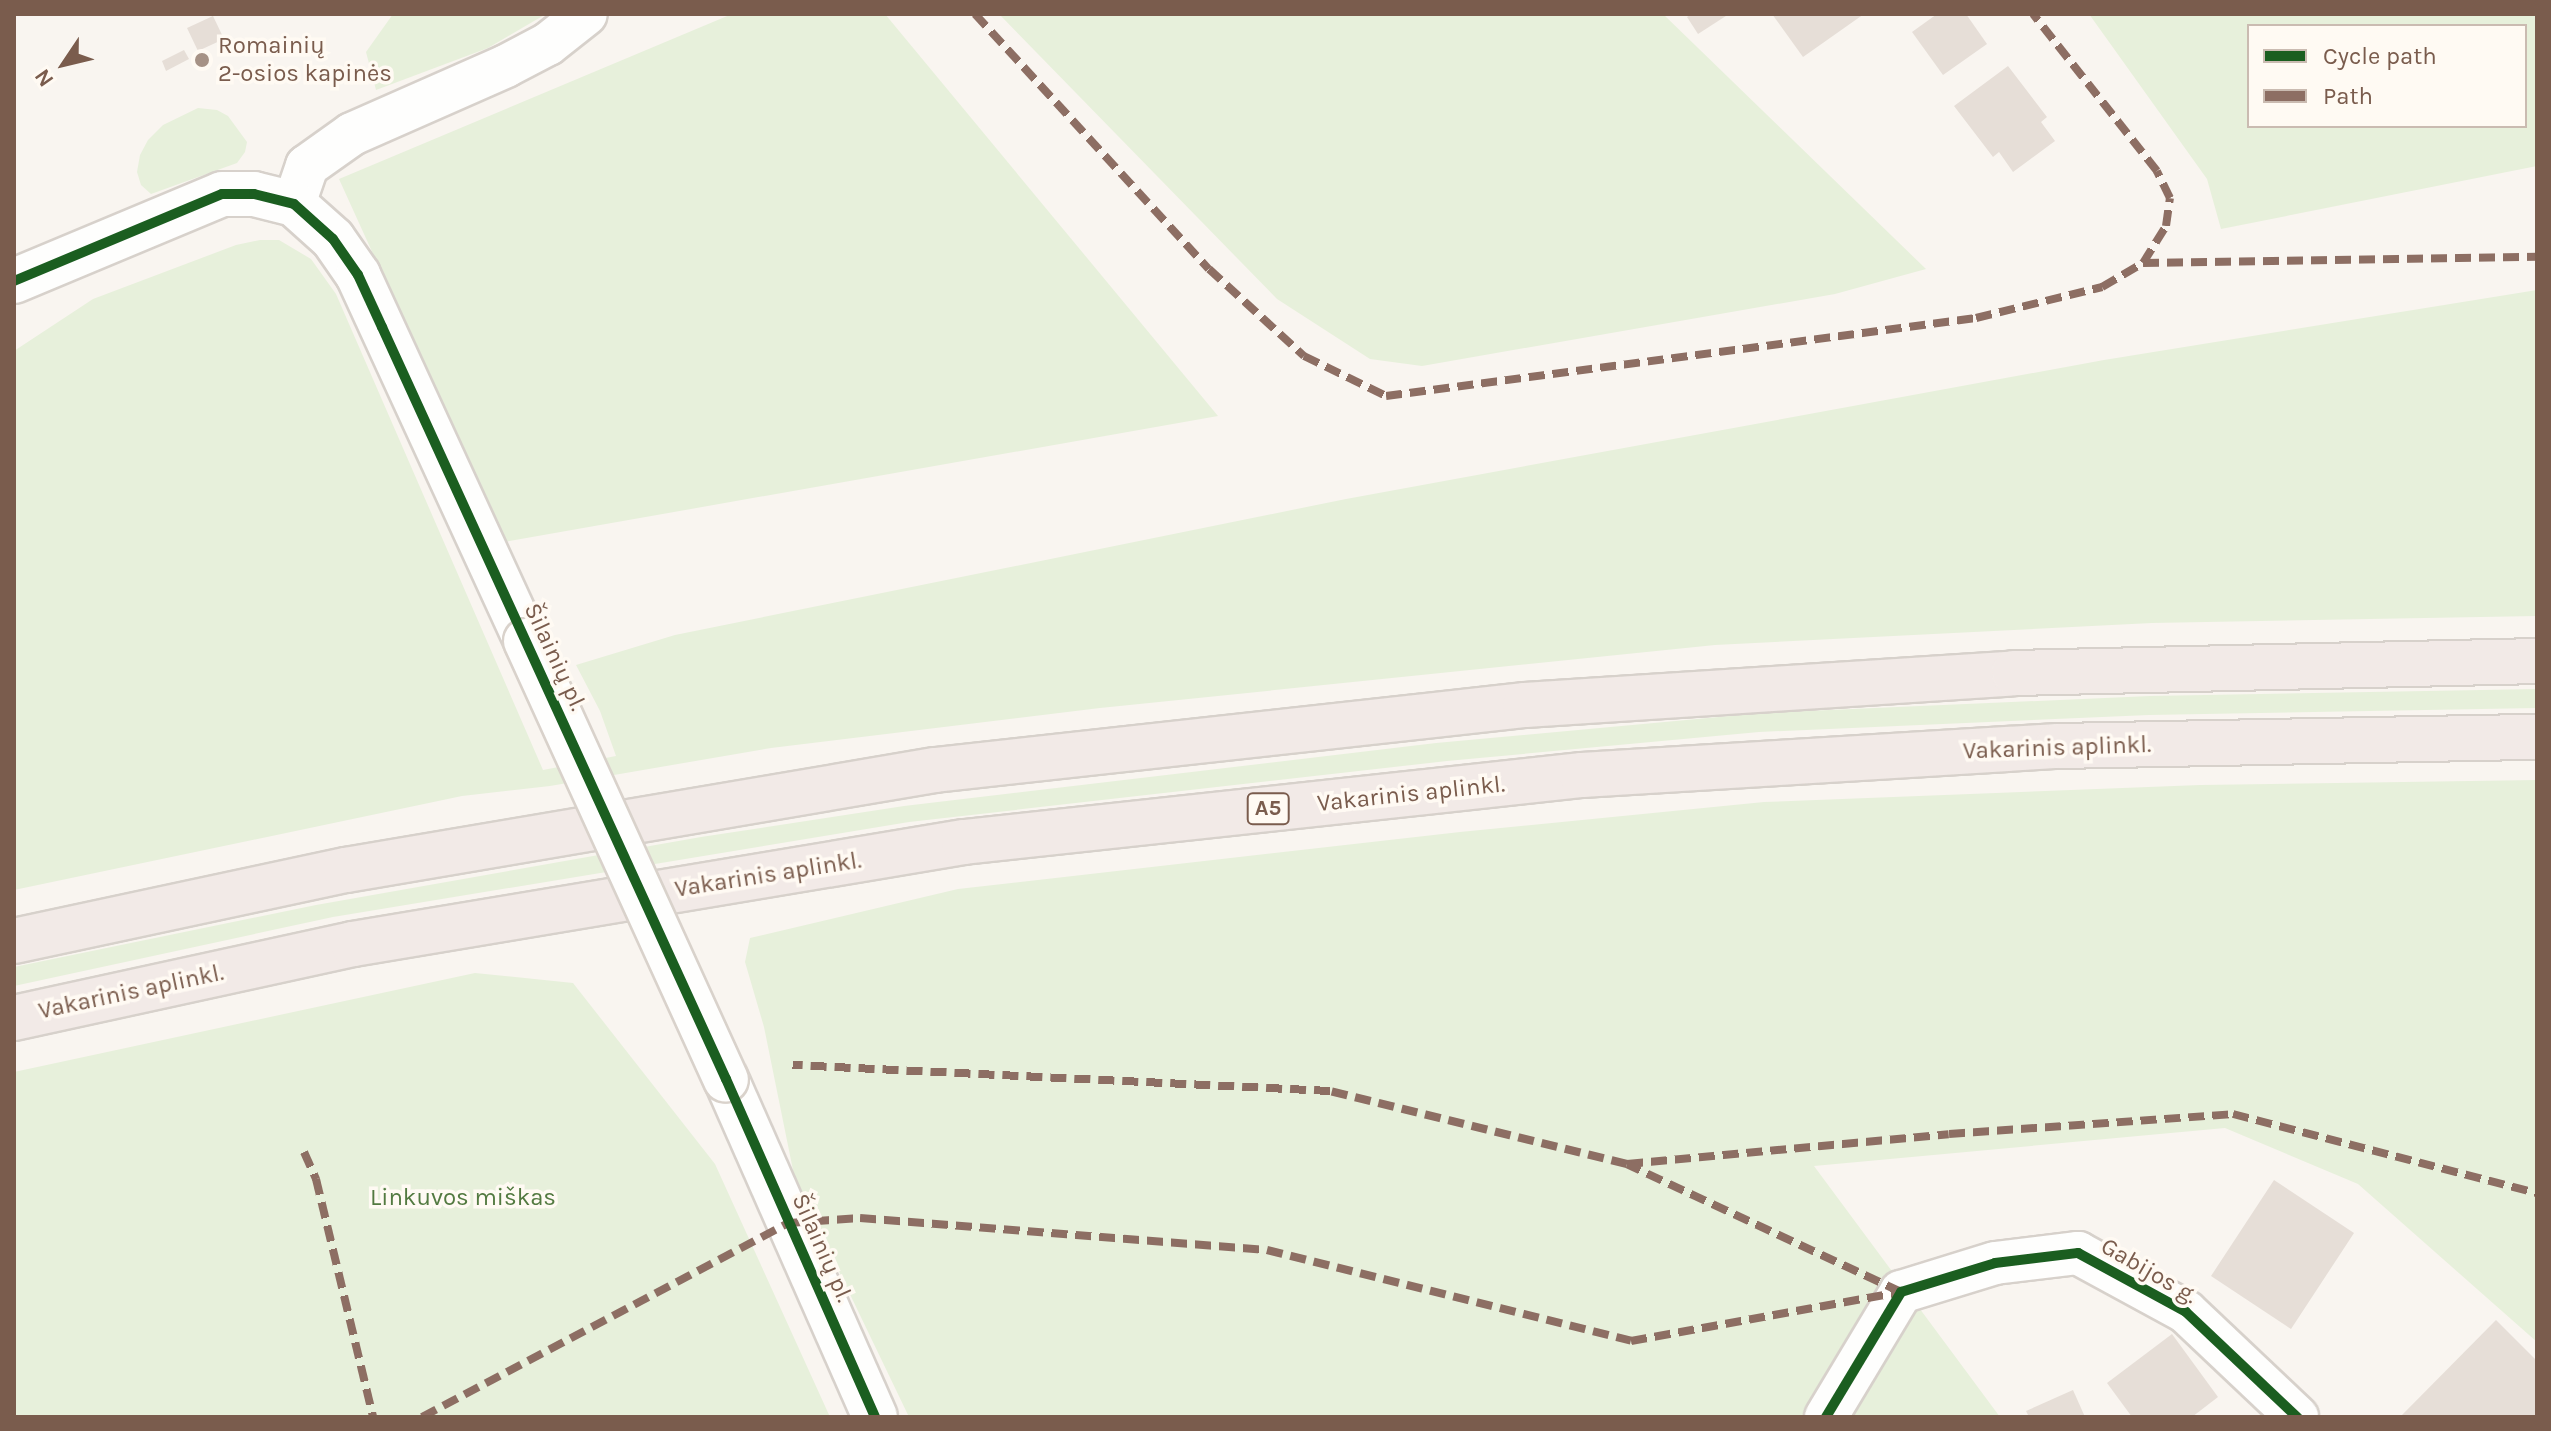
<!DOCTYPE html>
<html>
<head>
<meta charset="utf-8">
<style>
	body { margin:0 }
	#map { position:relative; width:2551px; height:1431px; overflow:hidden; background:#f9f5f0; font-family:Karla,sans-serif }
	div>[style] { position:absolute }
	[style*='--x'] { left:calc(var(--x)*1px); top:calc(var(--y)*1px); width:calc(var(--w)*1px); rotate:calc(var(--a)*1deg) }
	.green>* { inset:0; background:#e7f0db }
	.building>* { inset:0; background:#e6ded7 }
	.roads { filter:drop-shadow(2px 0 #d7d1cb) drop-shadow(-2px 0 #d7d1cb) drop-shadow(0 2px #d7d1cb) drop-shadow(0 -2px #d7d1cb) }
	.street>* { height:42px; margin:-21px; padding:0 21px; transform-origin:21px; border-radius:21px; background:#fefefd }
	.secondary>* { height:44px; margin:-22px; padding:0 22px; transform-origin:22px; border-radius:22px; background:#fefefd }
	.highway>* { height:44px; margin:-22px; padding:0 22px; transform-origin:22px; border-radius:22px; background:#f2eae7 }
	.bridges { filter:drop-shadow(2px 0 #d9d2cb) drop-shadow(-2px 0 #d9d2cb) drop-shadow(0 2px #d9d2cb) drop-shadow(0 -2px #d9d2cb) }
	.secondary-bridge>* { height:44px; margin:-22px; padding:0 22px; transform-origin:22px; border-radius:22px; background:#fefefd }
	.quiet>* { height:8px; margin-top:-4px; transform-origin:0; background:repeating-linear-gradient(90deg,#8d6e63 0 16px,transparent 0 24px) }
	.cycleway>* { height:10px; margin:-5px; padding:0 5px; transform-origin:5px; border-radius:5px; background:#1b5e20 }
	.dots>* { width:22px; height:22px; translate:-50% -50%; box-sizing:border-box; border:4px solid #fffaf3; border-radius:50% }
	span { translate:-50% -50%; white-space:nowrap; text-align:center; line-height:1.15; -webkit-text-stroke:7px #fffaf3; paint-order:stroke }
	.shield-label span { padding:2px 6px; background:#fffaf3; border:2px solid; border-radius:6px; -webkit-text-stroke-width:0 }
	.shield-label { font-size:22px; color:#7a5c4d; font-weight:700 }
	.poi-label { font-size:24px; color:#7a5c4d }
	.left { translate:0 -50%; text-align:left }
	.street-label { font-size:24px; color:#7a5c4d }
	.park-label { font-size:24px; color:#537a41 }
	.frame { position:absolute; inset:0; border:16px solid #7a5c4d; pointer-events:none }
	.legend { position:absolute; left:2247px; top:24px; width:280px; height:104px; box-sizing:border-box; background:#fffaf3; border:2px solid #cabbb1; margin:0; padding:10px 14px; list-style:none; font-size:24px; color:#7a5c4d }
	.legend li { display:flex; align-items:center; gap:16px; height:40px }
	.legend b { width:40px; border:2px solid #cabbb1 }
	.north { position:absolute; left:24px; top:24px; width:80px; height:80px; -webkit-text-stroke:6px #fffaf3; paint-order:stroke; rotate:235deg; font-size:22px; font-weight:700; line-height:32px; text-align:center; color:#7a5c4d }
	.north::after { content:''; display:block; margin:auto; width:28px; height:36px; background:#7a5c4d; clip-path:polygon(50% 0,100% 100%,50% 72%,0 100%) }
</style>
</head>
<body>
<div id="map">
	<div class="green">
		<i style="clip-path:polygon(393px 14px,546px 14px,488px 48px,376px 90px,366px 52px)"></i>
		<i style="clip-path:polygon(732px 14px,885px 14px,1218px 416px,504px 542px,339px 179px)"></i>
		<i style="clip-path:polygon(999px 14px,1663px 14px,1926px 269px,1835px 294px,1422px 366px,1370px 359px,1277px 299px)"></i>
		<i style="clip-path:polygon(evenodd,2089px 14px,2537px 14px,2537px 166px,2221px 229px,2207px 179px,2089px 14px,2249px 26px,2525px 26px,2525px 126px,2249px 126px,2249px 26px)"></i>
		<i style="clip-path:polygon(198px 108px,217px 110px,228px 116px,247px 142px,245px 152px,237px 163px,151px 194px,141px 185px,137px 172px,140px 155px,148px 140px,163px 125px)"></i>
		<i style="clip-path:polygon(260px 240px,279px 240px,311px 259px,336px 294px,543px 770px,616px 756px,600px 711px,576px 665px,675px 635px,1346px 499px,2104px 360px,2537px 290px,2537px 616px,2152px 623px,1715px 645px,1100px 708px,771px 748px,550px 786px,462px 796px,14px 890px,14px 351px,93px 299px,236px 245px)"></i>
		<i style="clip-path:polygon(2537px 689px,2537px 708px,2149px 715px,1759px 732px,1447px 761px,909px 822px,333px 917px,14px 986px,14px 967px,316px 905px,701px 837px,904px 806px,1436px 743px,1762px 713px,2150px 696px)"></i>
		<i style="clip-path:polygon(2537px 780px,2537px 1342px,2358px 1184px,2225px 1128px,1814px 1166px,2000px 1417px,909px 1417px,795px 1180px,764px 1027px,745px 962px,750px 938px,958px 889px,1460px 832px,1764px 802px,2200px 785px)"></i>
		<i style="clip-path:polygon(475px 973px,573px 983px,715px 1164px,830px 1417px,14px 1417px,14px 1072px)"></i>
	</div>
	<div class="building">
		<i style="clip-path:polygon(1691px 14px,1729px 14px,1698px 34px,1687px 17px)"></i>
		<i style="clip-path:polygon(1772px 14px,1864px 14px,1803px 57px)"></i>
		<i style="clip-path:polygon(1937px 14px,1966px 14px,1987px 44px,1943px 75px,1912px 32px)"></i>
		<i style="clip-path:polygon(213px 16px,224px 39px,198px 51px,187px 28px)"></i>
		<i style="clip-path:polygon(184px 50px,189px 59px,166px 71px,162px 61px)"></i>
		<i style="clip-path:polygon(2008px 66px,2047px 117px,2041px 122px,2055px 141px,2013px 172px,1999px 152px,1993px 157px,1954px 106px)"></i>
		<i style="clip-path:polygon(2274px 1180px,2354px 1233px,2291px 1329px,2211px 1276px)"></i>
		<i style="clip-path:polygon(2496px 1320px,2537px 1361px,2537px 1417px,2400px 1417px)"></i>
		<i style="clip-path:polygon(2172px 1334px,2218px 1397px,2192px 1417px,2132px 1417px,2107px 1383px)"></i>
		<i style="clip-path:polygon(2073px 1390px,2085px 1417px,2029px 1417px,2026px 1411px)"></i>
	</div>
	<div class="roads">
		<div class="street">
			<i style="--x:294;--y:204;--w:40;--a:-71.1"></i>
			<i style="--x:307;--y:166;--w:55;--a:-35.4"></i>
			<i style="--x:352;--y:134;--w:168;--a:-23.8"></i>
			<i style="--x:506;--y:66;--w:47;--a:-27.6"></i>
			<i style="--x:548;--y:44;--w:48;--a:-38.3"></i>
			<i style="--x:1826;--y:1417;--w:146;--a:-59"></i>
			<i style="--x:1901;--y:1292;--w:98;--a:-17.1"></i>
			<i style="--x:1995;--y:1263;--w:84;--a:-6.9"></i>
			<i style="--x:2078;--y:1253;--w:123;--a:28.6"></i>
			<i style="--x:2186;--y:1312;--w:153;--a:43.4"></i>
		</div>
		<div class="secondary">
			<i style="--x:14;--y:281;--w:225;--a:-22.7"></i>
			<i style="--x:222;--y:194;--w:32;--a:0"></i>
			<i style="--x:254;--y:194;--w:41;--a:14"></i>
			<i style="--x:294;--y:204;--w:52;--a:41.9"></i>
			<i style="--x:333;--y:239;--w:44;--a:55.2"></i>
			<i style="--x:358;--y:275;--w:403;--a:65.3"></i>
			<i style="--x:726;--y:1079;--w:369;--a:66.2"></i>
		</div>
		<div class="highway">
			<i style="--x:14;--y:941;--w:340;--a:-12.1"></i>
			<i style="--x:346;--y:870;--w:597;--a:-9.64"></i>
			<i style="--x:935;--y:770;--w:594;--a:-6.29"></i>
			<i style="--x:1525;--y:705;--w:490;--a:-3.7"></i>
			<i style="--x:2014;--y:673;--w:523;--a:-1.31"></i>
			<i style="--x:14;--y:1018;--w:347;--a:-12.3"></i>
			<i style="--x:353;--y:944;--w:619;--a:-9.48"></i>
			<i style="--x:964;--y:842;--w:622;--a:-6.19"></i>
			<i style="--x:1582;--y:775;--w:477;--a:-3.5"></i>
			<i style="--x:2058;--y:746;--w:479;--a:-1.1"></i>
		</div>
	</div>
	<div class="bridges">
		<div class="secondary-bridge">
			<i style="--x:526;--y:641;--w:482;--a:65.5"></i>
		</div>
	</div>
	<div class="quiet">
		<i style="--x:975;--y:14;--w:346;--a:47.5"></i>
		<i style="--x:1209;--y:269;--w:129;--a:42.5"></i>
		<i style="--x:1304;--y:356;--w:91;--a:26"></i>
		<i style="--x:1386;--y:396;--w:595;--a:-7.53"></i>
		<i style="--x:1976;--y:318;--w:130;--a:-13.8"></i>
		<i style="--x:2102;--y:287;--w:48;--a:-30.3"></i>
		<i style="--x:2143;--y:263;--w:44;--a:-58.1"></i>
		<i style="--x:2166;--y:226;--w:28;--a:-82"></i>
		<i style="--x:2170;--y:198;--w:30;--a:-116"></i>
		<i style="--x:2157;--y:171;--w:200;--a:-128.3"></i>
		<i style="--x:2143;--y:263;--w:394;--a:-0.9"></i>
		<i style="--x:304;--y:1152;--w:30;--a:66"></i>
		<i style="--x:316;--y:1179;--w:245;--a:76.5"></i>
		<i style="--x:1627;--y:1164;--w:323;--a:-5.3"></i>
		<i style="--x:1949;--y:1134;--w:285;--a:-4"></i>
		<i style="--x:2233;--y:1114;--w:314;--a:14.6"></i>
		<i style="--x:422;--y:1417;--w:415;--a:-27.9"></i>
		<i style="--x:789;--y:1223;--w:71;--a:-4"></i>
		<i style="--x:860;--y:1218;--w:408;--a:4.5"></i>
		<i style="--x:1267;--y:1250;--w:375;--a:14"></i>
		<i style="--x:1631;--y:1341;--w:274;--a:-10.3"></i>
		<i style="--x:1901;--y:1292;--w:302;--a:-155"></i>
		<i style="--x:1627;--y:1164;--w:306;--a:-166.2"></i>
		<i style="--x:1330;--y:1091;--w:538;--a:-177.23"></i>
	</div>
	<div class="cycleway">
		<i style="--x:14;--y:281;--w:225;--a:-22.7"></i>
		<i style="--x:222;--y:194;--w:32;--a:0"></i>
		<i style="--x:254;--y:194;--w:41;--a:14"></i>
		<i style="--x:294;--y:204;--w:52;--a:41.9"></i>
		<i style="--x:333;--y:239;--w:44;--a:55.2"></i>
		<i style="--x:358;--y:275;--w:57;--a:65.2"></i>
		<i style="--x:382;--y:327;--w:827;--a:65.42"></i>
		<i style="--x:726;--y:1079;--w:369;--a:66.2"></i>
		<i style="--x:1826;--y:1417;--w:146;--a:-59"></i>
		<i style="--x:1901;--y:1292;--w:98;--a:-17.1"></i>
		<i style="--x:1995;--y:1263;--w:84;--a:-6.9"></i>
		<i style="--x:2078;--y:1253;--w:123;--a:28.6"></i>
		<i style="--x:2186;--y:1312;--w:153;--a:43.4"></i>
	</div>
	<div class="dots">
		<i style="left:202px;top:60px;background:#a69286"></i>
	</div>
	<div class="shield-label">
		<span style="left:1268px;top:809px">A5</span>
	</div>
	<div class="poi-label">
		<span class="left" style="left:218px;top:60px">Romainių<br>2-osios kapinės</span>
	</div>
	<div class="street-label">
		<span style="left:555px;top:657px;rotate:65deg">Šilainių pl.</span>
		<span style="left:2057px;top:748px;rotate:-2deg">Vakarinis aplinkl.</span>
		<span style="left:1411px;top:794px;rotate:-6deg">Vakarinis aplinkl.</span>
		<span style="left:768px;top:875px;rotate:-9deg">Vakarinis aplinkl.</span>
		<span style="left:131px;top:992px;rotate:-12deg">Vakarinis aplinkl.</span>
		<span style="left:822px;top:1248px;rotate:66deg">Šilainių pl.</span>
		<span style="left:2149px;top:1271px;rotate:30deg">Gabijos g.</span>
	</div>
	<div class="park-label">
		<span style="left:463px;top:1198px">Linkuvos miškas</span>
	</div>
	<div class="frame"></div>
	<ul class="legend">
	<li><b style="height:10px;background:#1b5e20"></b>Cycle path</li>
	<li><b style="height:10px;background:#8d6e63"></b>Path</li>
	</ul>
	<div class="north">N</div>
</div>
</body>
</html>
